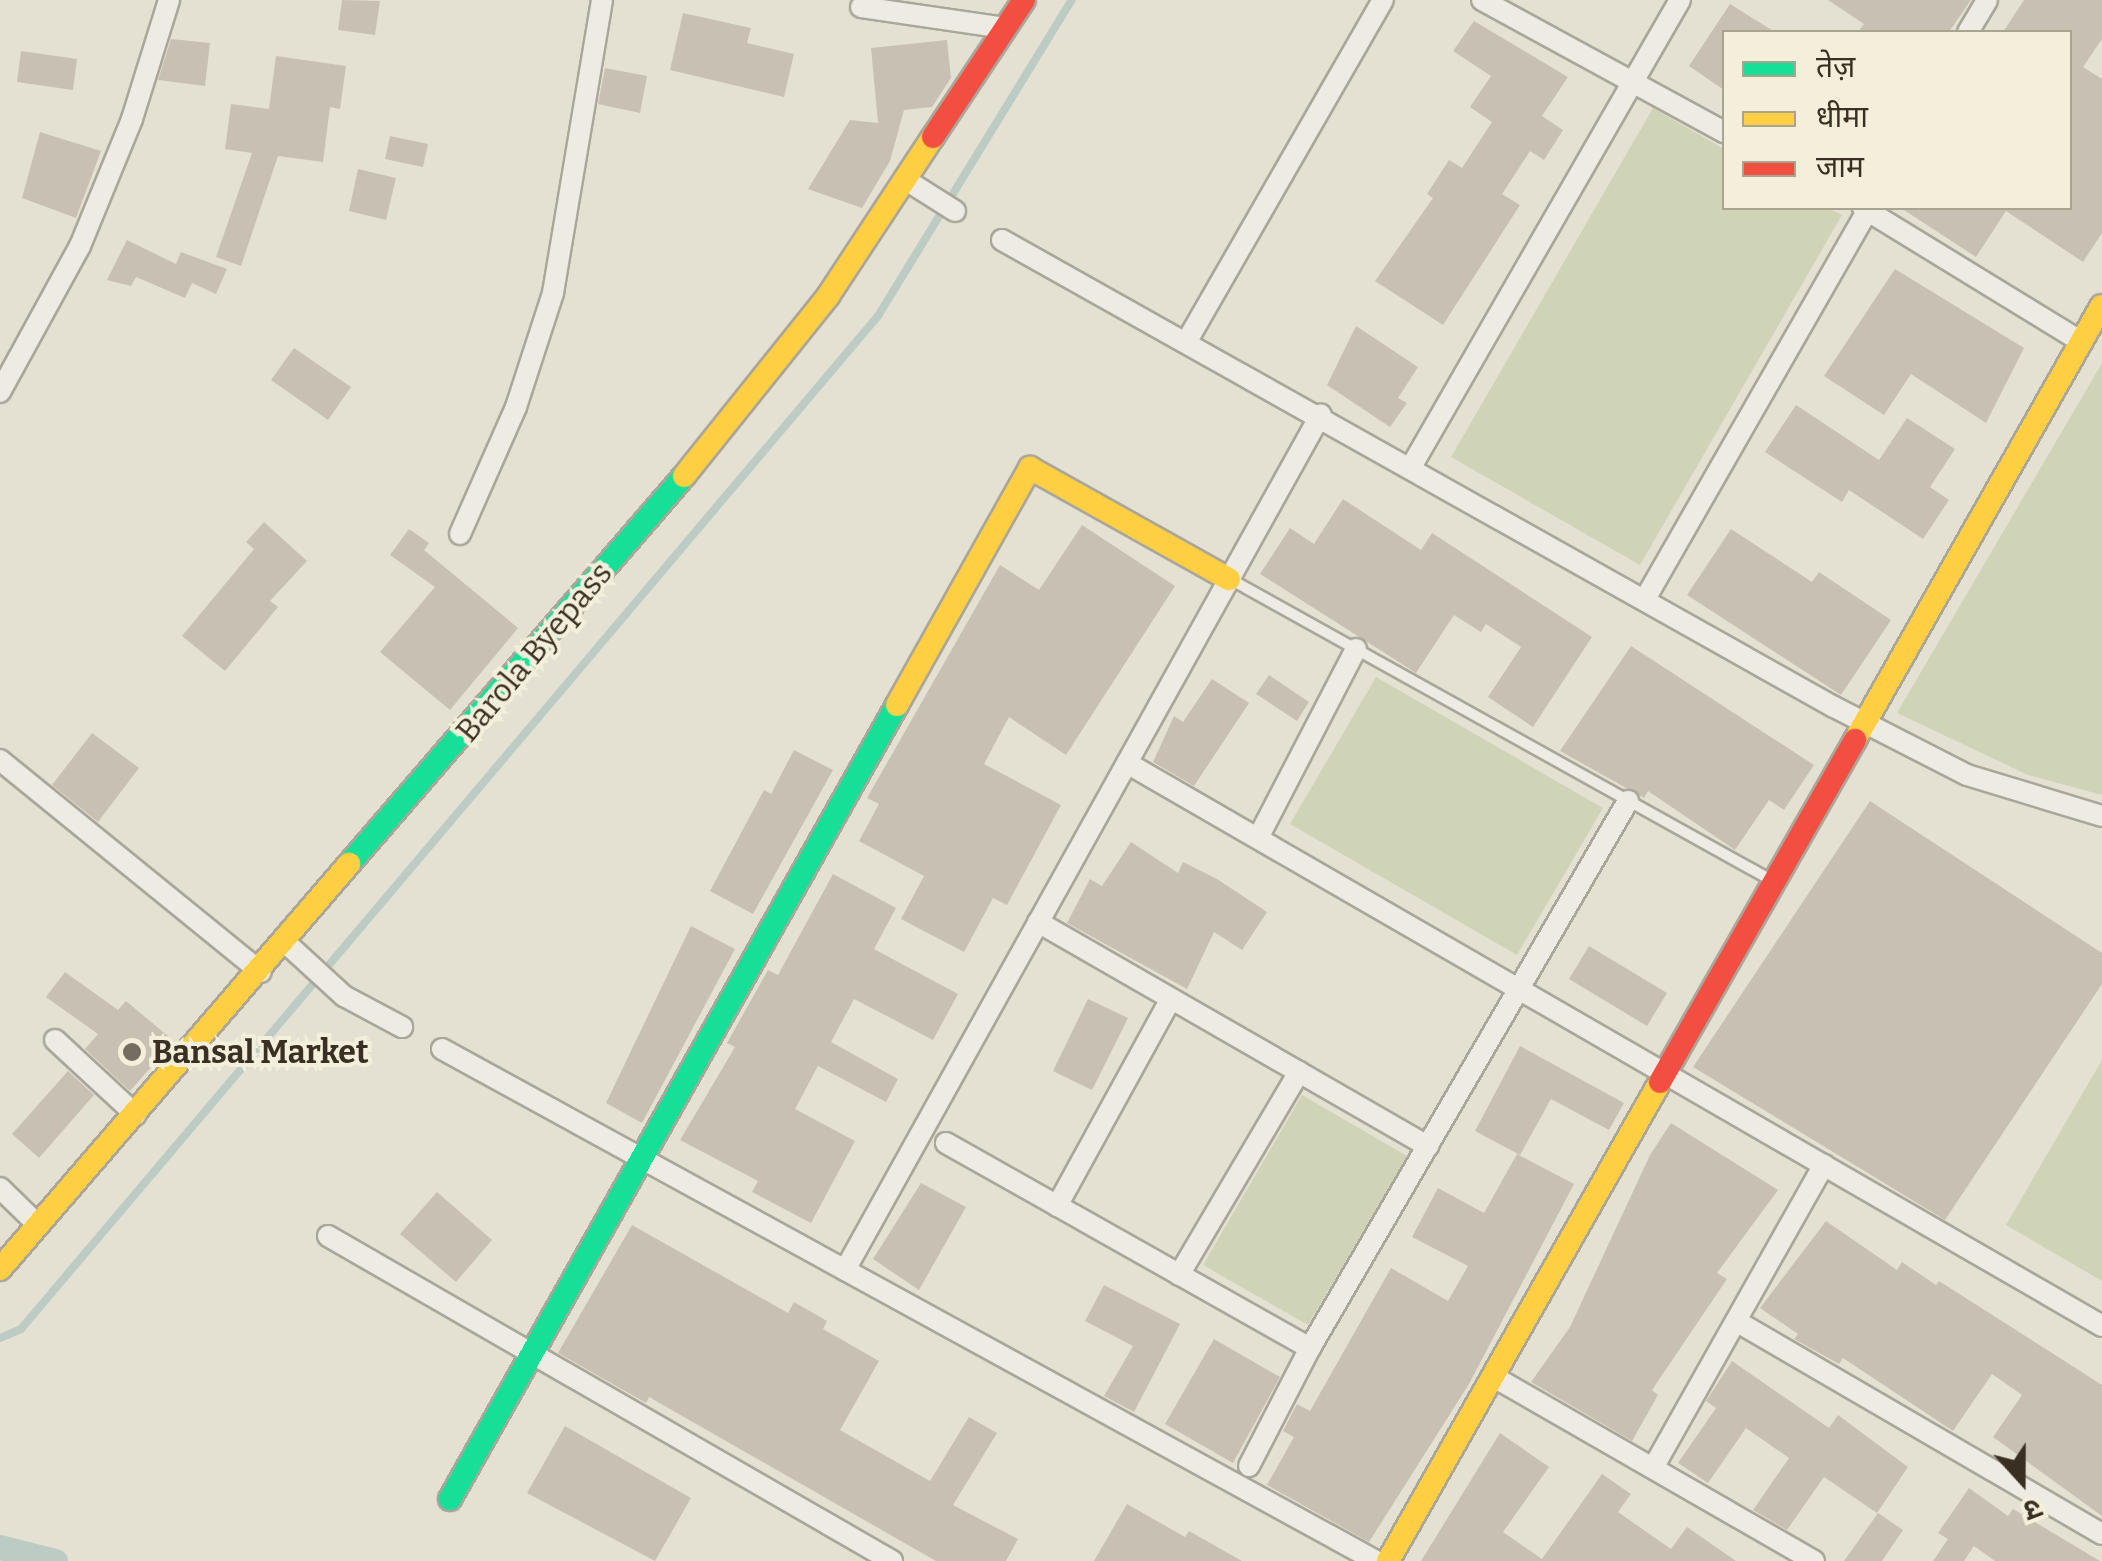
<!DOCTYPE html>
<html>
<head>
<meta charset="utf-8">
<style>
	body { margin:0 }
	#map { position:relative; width:2102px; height:1561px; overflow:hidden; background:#e4e1d2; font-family:Bitter,"Noto Sans Devanagari",serif }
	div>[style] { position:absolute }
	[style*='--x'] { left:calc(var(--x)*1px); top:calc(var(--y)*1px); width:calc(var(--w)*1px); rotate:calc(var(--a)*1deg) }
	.green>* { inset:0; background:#d0d4b6 }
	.stream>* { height:8px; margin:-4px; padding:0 4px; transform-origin:4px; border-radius:4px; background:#bccbc3 }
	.canal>* { height:25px; margin:-12.5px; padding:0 12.5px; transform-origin:12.5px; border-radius:12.5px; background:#bccbc3 }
	.building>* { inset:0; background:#c8c1b3 }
	.roads { filter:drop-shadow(2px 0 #aaa69a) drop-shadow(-2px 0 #aaa69a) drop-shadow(0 2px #aaa69a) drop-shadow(0 -2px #aaa69a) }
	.lane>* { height:10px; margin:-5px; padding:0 5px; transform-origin:5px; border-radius:5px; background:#edebe3 }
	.street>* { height:20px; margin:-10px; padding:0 10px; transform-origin:10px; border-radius:10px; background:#edebe3 }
	.fast>* { height:22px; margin:-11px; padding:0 11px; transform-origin:11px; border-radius:11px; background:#16e098 }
	.slow>* { height:22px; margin:-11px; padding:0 11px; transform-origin:11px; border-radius:11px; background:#ffcf43 }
	.jam>* { height:22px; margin:-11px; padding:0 11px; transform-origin:11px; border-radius:11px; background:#f24e42 }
	.dots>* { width:28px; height:28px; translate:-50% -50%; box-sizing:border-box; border:5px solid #f3efda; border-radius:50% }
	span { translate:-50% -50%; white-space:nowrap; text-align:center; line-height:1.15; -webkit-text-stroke:8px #f3efda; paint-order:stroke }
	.street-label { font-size:32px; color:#393023 }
	.poi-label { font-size:32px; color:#393023; font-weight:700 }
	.left { translate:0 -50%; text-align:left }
	.legend { position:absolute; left:1722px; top:30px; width:350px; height:180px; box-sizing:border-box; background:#f3efda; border:2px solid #a9a391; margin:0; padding:12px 18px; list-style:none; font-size:30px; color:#393023 }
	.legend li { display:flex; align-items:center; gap:20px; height:50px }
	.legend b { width:50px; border:2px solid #a9a391 }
	.north { position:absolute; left:1972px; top:1431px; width:100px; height:100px; -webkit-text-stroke:8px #f3efda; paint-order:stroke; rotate:159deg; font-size:28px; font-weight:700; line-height:40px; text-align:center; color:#393023 }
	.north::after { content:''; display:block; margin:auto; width:35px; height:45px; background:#393023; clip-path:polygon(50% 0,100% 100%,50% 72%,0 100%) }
</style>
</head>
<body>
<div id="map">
	<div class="green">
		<i style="clip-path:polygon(1653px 108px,1724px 149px,1724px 208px,1828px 208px,1842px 215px,1640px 565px,1451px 457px)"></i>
		<i style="clip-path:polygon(2102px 363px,2102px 795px,2028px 775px,1897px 713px)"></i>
		<i style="clip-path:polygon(1376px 677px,1603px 808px,1517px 955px,1290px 824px)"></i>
		<i style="clip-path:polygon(2102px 1060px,2102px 1281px,2006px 1225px)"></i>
		<i style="clip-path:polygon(1302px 1095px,1407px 1156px,1308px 1325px,1203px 1265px)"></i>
	</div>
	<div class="stream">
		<i style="--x:0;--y:1338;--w:23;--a:-23"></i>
		<i style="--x:21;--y:1329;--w:1327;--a:-49.77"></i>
		<i style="--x:878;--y:316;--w:371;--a:-58.5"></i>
	</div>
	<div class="canal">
		<i style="--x:0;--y:1547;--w:57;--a:14.3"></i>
	</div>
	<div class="building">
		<i style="clip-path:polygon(342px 0,380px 1px,375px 35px,338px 30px)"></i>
		<i style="clip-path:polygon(1828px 0,1971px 0,1949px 32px,1858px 32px,1864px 24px)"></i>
		<i style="clip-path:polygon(2024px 0,2102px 0,2102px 39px,2083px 67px,2102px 79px,2102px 233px,2083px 262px,2006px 211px,1976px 257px,1901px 208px,2070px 208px,2070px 32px,2003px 32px)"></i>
		<i style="clip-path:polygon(1730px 4px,1775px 32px,1724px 32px,1724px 90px,1689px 66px)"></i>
		<i style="clip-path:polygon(683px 13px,751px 28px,747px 43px,794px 54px,784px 97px,670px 70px)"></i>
		<i style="clip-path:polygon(1474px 21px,1568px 77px,1542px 116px,1563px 130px,1544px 160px,1530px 151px,1502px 194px,1520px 205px,1443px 325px,1375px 281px,1433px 198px,1427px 194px,1449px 160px,1462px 168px,1492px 122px,1470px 107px,1491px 76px,1453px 51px)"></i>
		<i style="clip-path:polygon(171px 39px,210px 43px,205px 86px,158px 80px)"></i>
		<i style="clip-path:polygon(947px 40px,951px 78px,932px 107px,904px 110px,890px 161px,862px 208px,808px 189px,850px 120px,878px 123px,871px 48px)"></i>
		<i style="clip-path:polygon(21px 51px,77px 59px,73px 90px,17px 82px)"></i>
		<i style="clip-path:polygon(276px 56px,346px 66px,340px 109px,330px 107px,323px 162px,278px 156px,241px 266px,216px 257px,252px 153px,225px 149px,231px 104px,269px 109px)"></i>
		<i style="clip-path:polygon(605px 68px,647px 76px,640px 113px,598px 104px)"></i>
		<i style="clip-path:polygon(40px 132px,101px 151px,76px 218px,22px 198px)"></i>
		<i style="clip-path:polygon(390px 136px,428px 144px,423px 167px,385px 159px)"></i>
		<i style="clip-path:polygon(358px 169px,396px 178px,386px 220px,349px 211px)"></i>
		<i style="clip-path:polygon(127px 240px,176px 264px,181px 252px,227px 269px,216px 294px,192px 283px,185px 298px,136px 277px,131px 286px,107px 280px)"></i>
		<i style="clip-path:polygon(1895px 269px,2024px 348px,1986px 423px,1911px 374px,1884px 415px,1824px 376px)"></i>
		<i style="clip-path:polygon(1356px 326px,1418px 367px,1398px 398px,1407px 403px,1390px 427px,1327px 385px)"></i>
		<i style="clip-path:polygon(294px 348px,351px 387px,328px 420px,271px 380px)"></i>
		<i style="clip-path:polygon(1796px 405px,1879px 460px,1907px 418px,1955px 449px,1930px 487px,1949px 500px,1923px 539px,1849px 490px,1842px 502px,1765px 452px)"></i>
		<i style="clip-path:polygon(1343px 499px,1421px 550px,1432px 533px,1592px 637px,1533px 727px,1488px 697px,1521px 647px,1486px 624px,1481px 632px,1454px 615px,1416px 673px,1260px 574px,1290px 528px,1314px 544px)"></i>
		<i style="clip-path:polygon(264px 522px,307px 561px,270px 601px,278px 607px,225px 671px,182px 636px,254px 549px,246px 542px)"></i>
		<i style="clip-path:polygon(1082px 525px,1175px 586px,1066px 755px,1009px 717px,984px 764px,1061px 805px,1007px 905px,993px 898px,964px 952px,901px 919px,924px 876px,859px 841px,879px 804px,867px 798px,1000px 565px,1039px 590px)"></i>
		<i style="clip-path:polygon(409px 529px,429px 543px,424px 550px,518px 628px,450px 710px,380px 652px,435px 587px,390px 555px)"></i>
		<i style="clip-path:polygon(1731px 529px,1812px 582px,1819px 572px,1891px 620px,1841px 695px,1687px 595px)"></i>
		<i style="clip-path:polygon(1631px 646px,1814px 765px,1784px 810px,1769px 800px,1735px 850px,1648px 791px,1644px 798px,1560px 751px)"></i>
		<i style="clip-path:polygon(1269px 675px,1309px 702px,1297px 721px,1256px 694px)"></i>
		<i style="clip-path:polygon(1212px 679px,1249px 703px,1194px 786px,1153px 762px,1174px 716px,1183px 722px)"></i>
		<i style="clip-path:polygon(92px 733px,139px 768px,98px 822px,52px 785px)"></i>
		<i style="clip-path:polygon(794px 750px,833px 770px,753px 914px,710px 891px,764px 790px,771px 794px)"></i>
		<i style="clip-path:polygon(1870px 801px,2102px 953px,2102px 984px,1945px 1220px,1693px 1067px)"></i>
		<i style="clip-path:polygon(1131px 842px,1178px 873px,1183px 862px,1217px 879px,1267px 912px,1242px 950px,1214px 932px,1187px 989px,1067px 923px,1090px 879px,1102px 886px)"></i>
		<i style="clip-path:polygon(833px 874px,896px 908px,874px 949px,958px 994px,933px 1040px,854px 999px,831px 1042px,898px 1079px,886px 1102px,818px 1066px,795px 1109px,855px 1141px,811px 1223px,752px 1192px,758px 1181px,680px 1140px,735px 1047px,727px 1043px,768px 970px,778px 975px)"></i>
		<i style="clip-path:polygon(691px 926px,735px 949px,642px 1123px,606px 1103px)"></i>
		<i style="clip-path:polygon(1589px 946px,1667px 993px,1647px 1026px,1569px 979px)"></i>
		<i style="clip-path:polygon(65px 972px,118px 1010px,126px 1001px,174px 1041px,130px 1091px,85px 1049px,98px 1034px,46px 997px)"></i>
		<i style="clip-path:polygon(1088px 999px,1128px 1018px,1092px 1090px,1053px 1071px)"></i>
		<i style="clip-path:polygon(1520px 1046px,1624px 1103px,1609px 1130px,1551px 1099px,1520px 1155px,1475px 1131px)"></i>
		<i style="clip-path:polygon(68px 1071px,94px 1095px,39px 1158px,12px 1134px)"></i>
		<i style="clip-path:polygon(1671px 1123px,1778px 1190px,1717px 1273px,1727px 1279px,1652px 1390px,1658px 1395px,1632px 1441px,1531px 1382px,1570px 1327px,1650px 1155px)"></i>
		<i style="clip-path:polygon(1517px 1154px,1574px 1184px,1469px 1384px,1369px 1542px,1267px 1485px,1294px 1437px,1283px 1431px,1297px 1404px,1310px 1411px,1391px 1268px,1448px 1301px,1468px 1266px,1412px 1237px,1438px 1188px,1484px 1213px)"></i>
		<i style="clip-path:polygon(921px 1183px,966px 1207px,919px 1290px,873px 1259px)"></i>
		<i style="clip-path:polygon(437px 1192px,492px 1240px,456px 1282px,400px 1234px)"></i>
		<i style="clip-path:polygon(1826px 1221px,1897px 1270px,1902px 1262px,1936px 1285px,1939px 1281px,2102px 1385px,2102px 1516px,1993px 1437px,2022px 1395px,1992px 1374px,1953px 1431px,1843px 1358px,1839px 1364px,1794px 1339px,1798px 1334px,1760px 1308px)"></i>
		<i style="clip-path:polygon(632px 1225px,788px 1313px,794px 1302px,827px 1321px,823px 1329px,879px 1361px,840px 1430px,930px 1481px,969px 1417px,997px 1433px,953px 1505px,1018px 1539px,1006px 1561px,936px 1561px,649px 1397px,646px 1403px,558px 1353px)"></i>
		<i style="clip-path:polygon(1104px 1285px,1180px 1324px,1134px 1412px,1104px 1396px,1133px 1346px,1085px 1321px)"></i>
		<i style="clip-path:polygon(1214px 1339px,1280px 1377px,1233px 1463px,1165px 1424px)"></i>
		<i style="clip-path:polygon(1732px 1361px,1829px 1428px,1838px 1415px,1908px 1467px,1877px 1513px,1824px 1477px,1787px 1530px,1753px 1510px,1789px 1458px,1746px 1428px,1708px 1483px,1678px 1463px,1716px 1408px,1706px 1401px)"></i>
		<i style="clip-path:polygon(565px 1426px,691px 1498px,655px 1561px,527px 1493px)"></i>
		<i style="clip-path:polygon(1500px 1433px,1549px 1467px,1503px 1532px,1542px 1559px,1602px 1474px,1631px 1494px,1618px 1512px,1671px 1549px,1687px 1527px,1736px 1561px,1421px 1561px)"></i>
		<i style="clip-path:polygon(1969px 1488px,2008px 1516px,2013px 1509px,2100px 1561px,1995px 1561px,1974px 1546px,1964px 1561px,1933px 1561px,1948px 1539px,1938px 1533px)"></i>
		<i style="clip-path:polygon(1127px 1504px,1185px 1537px,1189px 1531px,1242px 1561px,1094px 1561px)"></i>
		<i style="clip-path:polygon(1878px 1513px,1903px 1530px,1882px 1561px,1844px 1561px)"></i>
	</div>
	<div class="roads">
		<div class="lane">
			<i style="--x:1230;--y:579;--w:619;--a:29.09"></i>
		</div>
		<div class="street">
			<i style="--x:1482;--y:0;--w:276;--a:28.6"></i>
			<i style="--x:861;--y:7;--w:146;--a:8.3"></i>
			<i style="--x:1968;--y:32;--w:37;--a:-59"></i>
			<i style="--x:906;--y:180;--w:58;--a:32.3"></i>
			<i style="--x:1863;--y:208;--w:257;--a:31.5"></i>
			<i style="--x:1002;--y:240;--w:954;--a:29.31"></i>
			<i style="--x:1834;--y:707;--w:149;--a:27.1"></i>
			<i style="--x:1967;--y:775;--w:141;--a:16.9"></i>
			<i style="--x:1188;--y:339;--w:391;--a:-60.1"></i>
			<i style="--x:0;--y:392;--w:166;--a:-61.3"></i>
			<i style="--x:80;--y:246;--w:137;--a:-67.7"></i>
			<i style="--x:132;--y:119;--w:125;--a:-72.7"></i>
			<i style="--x:1411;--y:467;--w:539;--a:-60.06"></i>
			<i style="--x:460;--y:534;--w:139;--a:-66.2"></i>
			<i style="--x:516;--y:407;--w:120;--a:-72"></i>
			<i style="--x:553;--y:293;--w:297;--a:-80.5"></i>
			<i style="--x:1645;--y:599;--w:451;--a:-60.2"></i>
			<i style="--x:0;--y:760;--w:336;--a:39.1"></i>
			<i style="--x:1127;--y:763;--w:1126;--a:30"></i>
			<i style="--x:1258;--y:838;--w:213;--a:-62.6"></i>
			<i style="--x:1038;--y:922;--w:450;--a:29.9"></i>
			<i style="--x:286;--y:943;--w:79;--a:42.4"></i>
			<i style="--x:344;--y:996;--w:66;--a:28.1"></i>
			<i style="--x:55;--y:1040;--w:110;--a:42.8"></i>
			<i style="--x:442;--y:1049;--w:1065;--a:28.73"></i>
			<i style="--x:946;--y:1143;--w:418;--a:29.4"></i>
			<i style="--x:0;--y:1188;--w:53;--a:44.2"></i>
			<i style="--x:1057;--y:1206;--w:236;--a:-61.2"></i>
			<i style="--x:328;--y:1236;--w:651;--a:29.95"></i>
			<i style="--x:845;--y:1270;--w:979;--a:-60.92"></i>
			<i style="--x:1179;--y:1275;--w:236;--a:-59.4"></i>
			<i style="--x:1736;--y:1321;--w:423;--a:30.2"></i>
			<i style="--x:1494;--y:1377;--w:369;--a:29.9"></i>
			<i style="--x:1249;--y:1466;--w:133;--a:-62.7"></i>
			<i style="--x:1310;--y:1348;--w:633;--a:-59.83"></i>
			<i style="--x:1653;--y:1468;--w:348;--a:-60.6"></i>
		</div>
		<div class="fast">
			<i style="--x:349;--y:864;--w:513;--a:-49.19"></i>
			<i style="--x:450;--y:1499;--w:911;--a:-60.62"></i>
		</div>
		<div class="slow">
			<i style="--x:684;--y:476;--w:231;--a:-51.3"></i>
			<i style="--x:828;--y:296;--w:191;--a:-56.6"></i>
			<i style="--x:897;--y:705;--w:272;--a:-60.7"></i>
			<i style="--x:1030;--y:468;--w:228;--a:29.2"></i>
			<i style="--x:1855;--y:740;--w:499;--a:-60.4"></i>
			<i style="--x:0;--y:1269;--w:535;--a:-49.25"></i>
			<i style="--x:1388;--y:1561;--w:551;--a:-60.41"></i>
		</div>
		<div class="jam">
			<i style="--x:933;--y:137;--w:164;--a:-56.4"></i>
			<i style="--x:1660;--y:1082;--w:394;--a:-60.3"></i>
		</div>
	</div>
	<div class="dots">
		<i style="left:132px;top:1052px;background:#756e60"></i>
	</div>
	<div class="street-label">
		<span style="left:534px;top:652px;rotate:-50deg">Barola Byepass</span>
	</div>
	<div class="poi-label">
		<span class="left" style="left:152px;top:1052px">Bansal Market</span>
	</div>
	<ul class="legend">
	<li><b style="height:12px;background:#16e098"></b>तेज़</li>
	<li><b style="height:12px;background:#ffcf43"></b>धीमा</li>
	<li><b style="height:12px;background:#f24e42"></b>जाम</li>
	</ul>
	<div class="north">उ</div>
</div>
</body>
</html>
